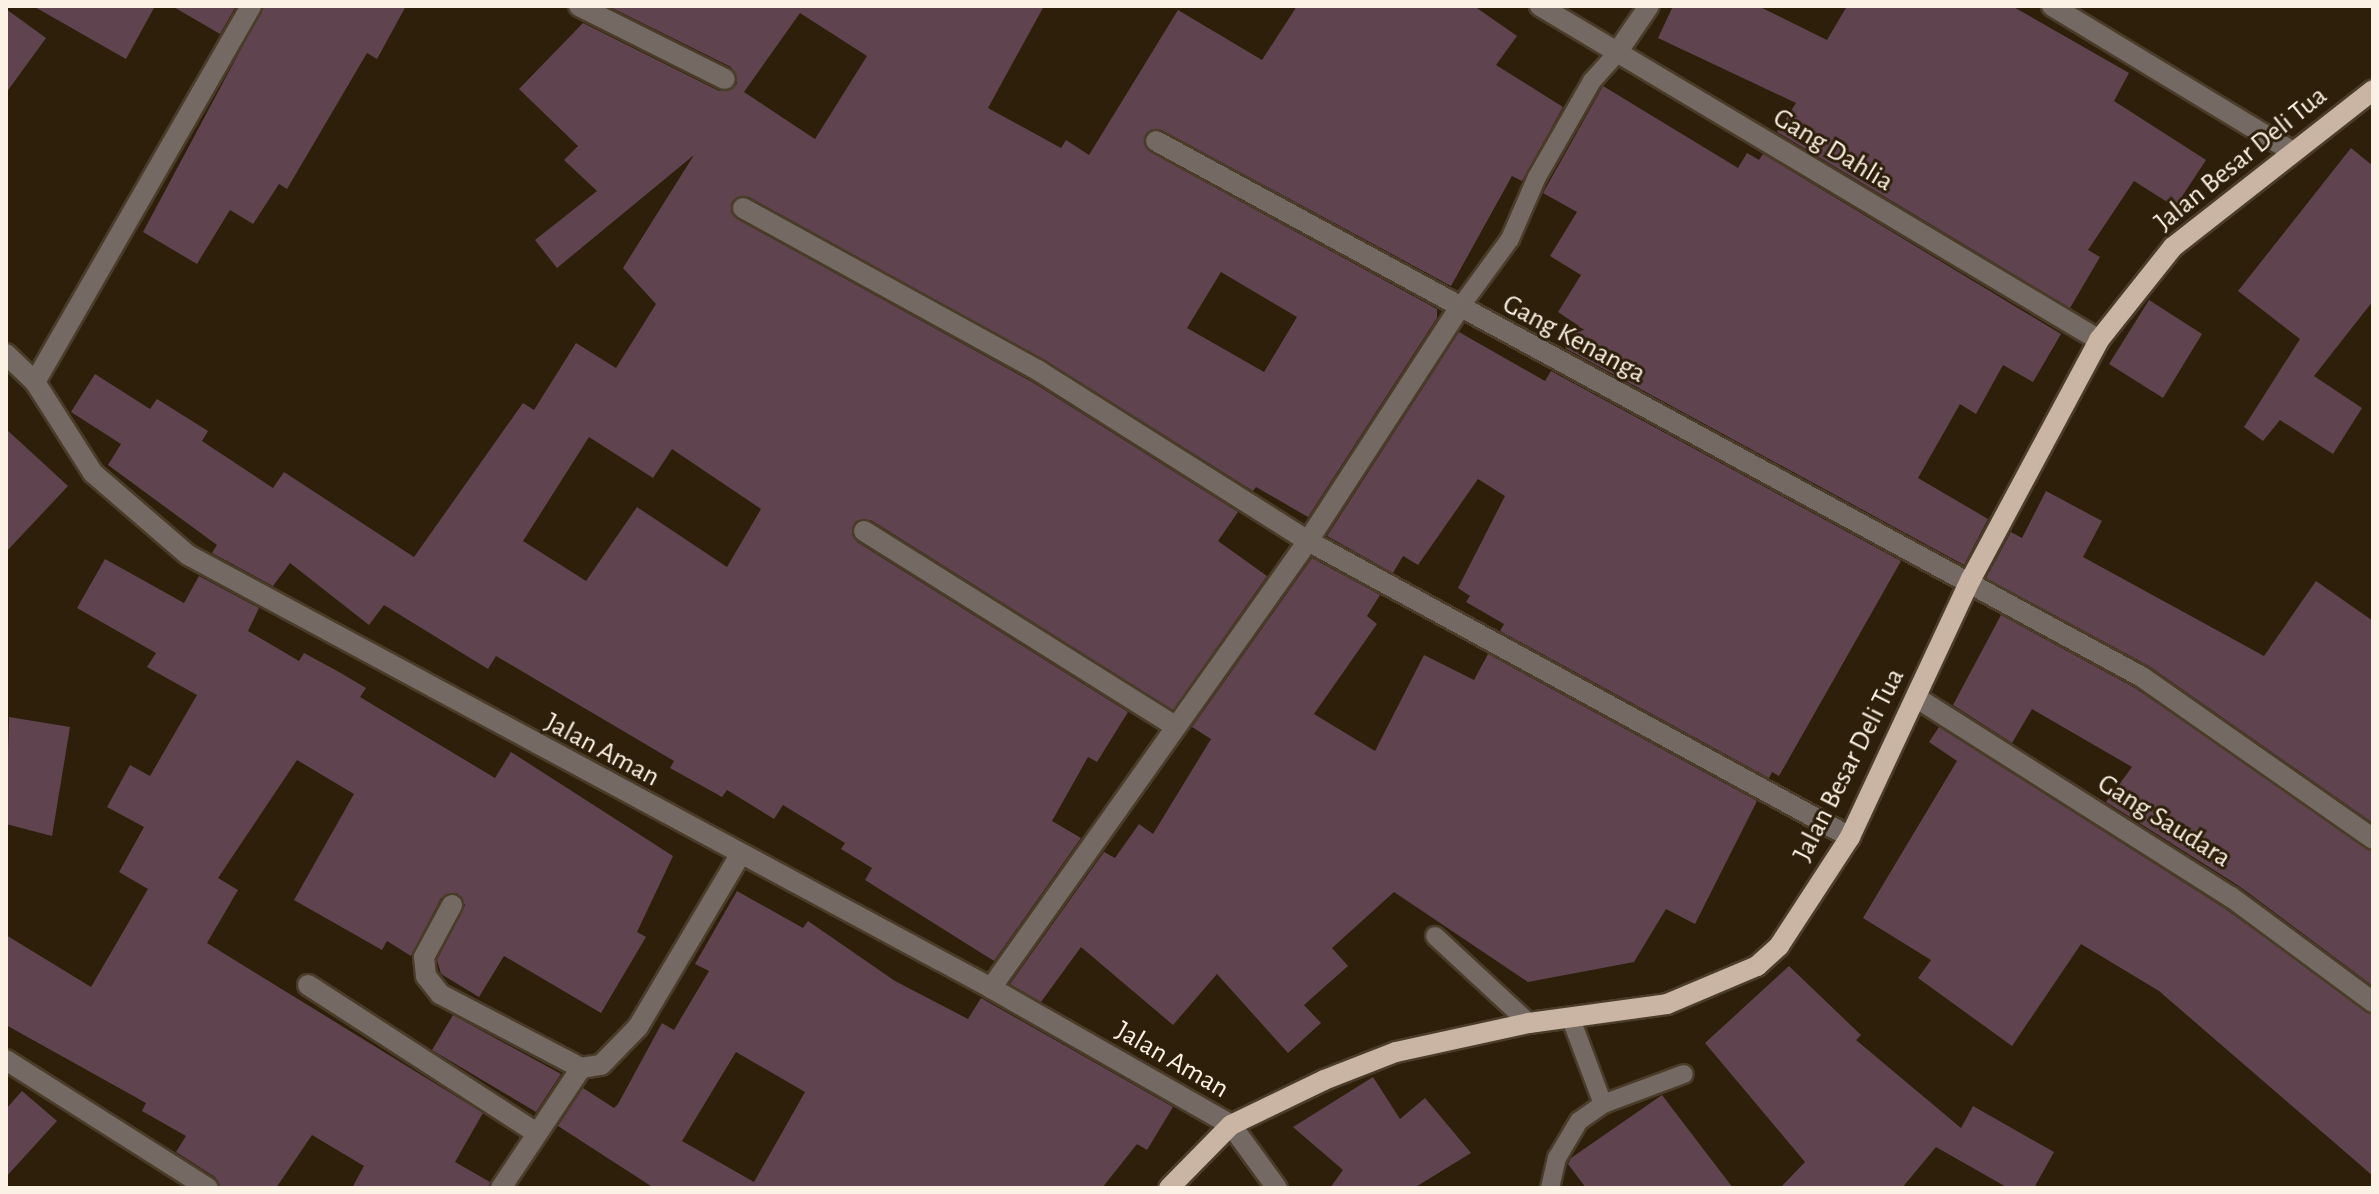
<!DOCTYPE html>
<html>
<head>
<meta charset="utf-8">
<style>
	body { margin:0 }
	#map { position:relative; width:2379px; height:1194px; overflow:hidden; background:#2d1f0a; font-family:"Alegreya Sans",sans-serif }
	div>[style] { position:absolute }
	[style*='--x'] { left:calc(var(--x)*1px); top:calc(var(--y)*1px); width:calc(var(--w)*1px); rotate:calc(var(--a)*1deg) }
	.building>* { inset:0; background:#5f444f }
	.roads { filter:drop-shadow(2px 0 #4a3c29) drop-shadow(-2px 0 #4a3c29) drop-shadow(0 2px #4a3c29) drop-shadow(0 -2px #4a3c29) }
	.service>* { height:18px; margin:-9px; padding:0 9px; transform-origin:9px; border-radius:9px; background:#756a63 }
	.minor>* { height:20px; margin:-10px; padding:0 10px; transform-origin:10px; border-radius:10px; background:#756a63 }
	.primary>* { height:20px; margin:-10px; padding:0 10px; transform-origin:10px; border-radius:10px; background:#cab4a3 }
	span { translate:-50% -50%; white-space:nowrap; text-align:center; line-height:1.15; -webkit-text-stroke:6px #2d1f0a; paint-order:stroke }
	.street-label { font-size:28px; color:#fbf1e4 }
	.frame { position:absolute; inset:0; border:8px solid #fbf1e4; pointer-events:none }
</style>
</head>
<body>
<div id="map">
	<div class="building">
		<i style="clip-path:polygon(33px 6px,155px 6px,126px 59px)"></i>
		<i style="clip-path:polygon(172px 6px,236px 6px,220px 34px)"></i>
		<i style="clip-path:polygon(264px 6px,406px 6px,377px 59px,367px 53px,287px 189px,279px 184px,253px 224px,230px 210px,197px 264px,143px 232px)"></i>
		<i style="clip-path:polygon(evenodd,608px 6px,1044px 6px,988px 108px,1061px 148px,1066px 140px,1089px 155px,1178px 10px,1262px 60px,1297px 6px,1474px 6px,1517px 36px,1496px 65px,1563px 107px,1522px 181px,1512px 176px,1451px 286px,1162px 130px,1145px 134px,1150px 152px,1437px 309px,1437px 318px,1308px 517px,1256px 487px,1253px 491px,1045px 360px,749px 197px,732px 201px,737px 219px,1032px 382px,1238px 512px,1218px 541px,1267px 576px,1173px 710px,871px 520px,854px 523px,857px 542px,1128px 712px,1097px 762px,1088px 757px,1052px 821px,1081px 838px,994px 961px,865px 880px,872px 868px,841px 849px,845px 843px,783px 805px,774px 819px,727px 790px,722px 797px,670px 768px,674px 761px,496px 656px,488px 669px,384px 605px,369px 625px,290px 563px,273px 586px,212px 553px,217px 545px,108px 465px,121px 444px,71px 412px,95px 374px,150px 409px,157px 399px,208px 431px,202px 441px,273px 488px,284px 472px,414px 557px,523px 403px,534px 410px,576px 343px,616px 368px,656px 304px,623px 268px,694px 155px,557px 268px,535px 240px,597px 191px,564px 160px,578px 146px,519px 89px,583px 23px,719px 91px,737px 84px,731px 67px,608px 6px,800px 13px,867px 56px,815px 139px,744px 92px,800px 13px,608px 6px,1221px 272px,1297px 317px,1264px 372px,1187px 328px,1221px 272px,608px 6px,589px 437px,653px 478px,672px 449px,761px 509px,727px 567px,637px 507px,586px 581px,523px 541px,589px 437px)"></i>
		<i style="clip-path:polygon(1673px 6px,1758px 6px,1827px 40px,1847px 6px,2012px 6px,2129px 73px,2114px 101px,2206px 160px,2175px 207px,2134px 181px,2088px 250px,2100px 257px,2070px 308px,1777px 132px,1796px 103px,1658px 38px)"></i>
		<i style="clip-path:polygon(6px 9px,46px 38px,6px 93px)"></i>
		<i style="clip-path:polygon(1603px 86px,1738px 168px,1747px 153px,1759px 160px,1763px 154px,2061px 334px,2033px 382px,2003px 365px,1976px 414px,1960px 404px,1918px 478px,1988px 519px,1964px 565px,1565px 348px,1579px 326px,1558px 312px,1581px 275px,1550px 256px,1577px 212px,1543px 193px)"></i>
		<i style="clip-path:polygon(2351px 148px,2373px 166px,2373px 301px,2314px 376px,2362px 408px,2333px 454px,2280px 420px,2263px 441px,2244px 427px,2300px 339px,2238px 291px)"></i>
		<i style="clip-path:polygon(2149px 300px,2202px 334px,2163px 398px,2109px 364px)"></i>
		<i style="clip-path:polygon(1459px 332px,1545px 381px,1551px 371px,1901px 561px,1779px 776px,1772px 772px,1769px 778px,1500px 631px,1504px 624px,1466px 602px,1470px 596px,1458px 588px,1505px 496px,1478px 479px,1418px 565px,1403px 556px,1393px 573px,1327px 536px)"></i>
		<i style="clip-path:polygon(6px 429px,68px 486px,6px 552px)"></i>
		<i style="clip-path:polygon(2046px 491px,2102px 521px,2083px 557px,2264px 656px,2316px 581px,2373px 621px,2373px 823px,2149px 666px,1986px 578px,2011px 532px,2022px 538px)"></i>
		<i style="clip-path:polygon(1312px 558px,1380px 595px,1367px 616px,1377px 624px,1314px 714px,1375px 751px,1424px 655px,1474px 680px,1488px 654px,1757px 801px,1695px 924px,1666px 909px,1634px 962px,1528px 982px,1394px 892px,1332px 948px,1348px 966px,1304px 1005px,1321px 1023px,1288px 1053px,1217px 974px,1173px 1025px,1081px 947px,1041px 1002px,1010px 984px,1104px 852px,1115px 858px,1139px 824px,1153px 834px,1211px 739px,1192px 727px)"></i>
		<i style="clip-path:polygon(105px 559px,184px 603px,199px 576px,259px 608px,248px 631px,299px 661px,304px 653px,339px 672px,366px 688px,360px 697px,495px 778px,511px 752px,673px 856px,637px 932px,646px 937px,601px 1013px,504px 956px,479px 997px,441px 974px,437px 960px,465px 905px,457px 893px,441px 898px,411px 956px,387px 941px,382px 950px,294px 900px,354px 794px,297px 760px,218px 878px,238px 890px,207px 943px,483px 1113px,455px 1162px,490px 1182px,488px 1188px,352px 1188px,364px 1166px,312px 1135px,276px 1188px,221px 1188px,215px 1177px,176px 1152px,186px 1136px,142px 1111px,146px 1103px,6px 1025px,6px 935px,91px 987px,148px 889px,119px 872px,144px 827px,107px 807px,130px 765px,150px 776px,197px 695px,147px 667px,156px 653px,77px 608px)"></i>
		<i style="clip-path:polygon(2001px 615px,2135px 688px,2373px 852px,2373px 986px,2239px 886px,2106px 802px,2132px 767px,2032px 709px,2012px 743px,1953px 705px)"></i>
		<i style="clip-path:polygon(9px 717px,70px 727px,52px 836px,6px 824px)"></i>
		<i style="clip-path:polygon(1939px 727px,2224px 908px,2373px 1015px,2373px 1176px,2159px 991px,2081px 944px,2012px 1046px,1918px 978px,1931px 960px,1863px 918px,1957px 761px,1929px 742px)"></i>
		<i style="clip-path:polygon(evenodd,737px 891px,803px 928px,808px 921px,895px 981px,968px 1019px,981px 998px,1173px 1107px,1147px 1150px,1137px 1144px,1102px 1188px,654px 1188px,558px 1126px,583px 1088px,614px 1108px,618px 1104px,662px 1023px,674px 1030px,709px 971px,695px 964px,737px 891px,736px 1052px,805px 1092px,754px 1182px,682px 1141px,736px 1052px)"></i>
		<i style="clip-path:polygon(1789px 966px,1861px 1035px,1856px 1040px,1961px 1128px,1973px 1106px,2054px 1152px,2034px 1188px,2008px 1188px,1936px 1147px,1902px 1188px,1780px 1188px,1805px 1162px,1705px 1043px)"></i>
		<i style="clip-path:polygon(453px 1015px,561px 1074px,536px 1112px,432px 1050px)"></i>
		<i style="clip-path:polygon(1373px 1077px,1400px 1119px,1425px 1098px,1471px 1153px,1414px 1188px,1330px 1188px,1343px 1170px,1293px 1127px)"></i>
		<i style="clip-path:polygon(22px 1091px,57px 1121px,6px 1177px,6px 1109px)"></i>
		<i style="clip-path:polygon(1662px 1095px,1733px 1188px,1586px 1188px,1568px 1164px,1571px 1158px)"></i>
	</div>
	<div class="roads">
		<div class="service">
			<i style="--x:1458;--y:310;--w:88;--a:-53.8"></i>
			<i style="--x:1510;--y:239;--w:68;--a:-66.5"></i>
			<i style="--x:1537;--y:177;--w:111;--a:-60.2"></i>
			<i style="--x:1592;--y:81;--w:36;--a:-48"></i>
			<i style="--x:1435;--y:936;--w:128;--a:42.8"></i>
			<i style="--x:1571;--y:1019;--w:91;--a:69.4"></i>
			<i style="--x:1550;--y:1188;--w:31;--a:-77"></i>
			<i style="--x:1557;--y:1158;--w:43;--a:-59.3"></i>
			<i style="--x:1579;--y:1121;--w:29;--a:-35"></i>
			<i style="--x:1603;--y:1104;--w:86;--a:-20.3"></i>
		</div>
		<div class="minor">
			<i style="--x:579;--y:6;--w:163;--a:26.6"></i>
			<i style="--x:1540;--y:6;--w:651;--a:30.86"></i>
			<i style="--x:2052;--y:6;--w:278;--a:31.2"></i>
			<i style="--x:1616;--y:54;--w:58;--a:-55.5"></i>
			<i style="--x:1156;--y:141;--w:1122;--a:28.53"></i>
			<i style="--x:2142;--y:677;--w:282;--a:35"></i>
			<i style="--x:743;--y:208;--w:338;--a:28.8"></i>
			<i style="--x:1039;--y:371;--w:318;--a:32.3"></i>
			<i style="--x:1308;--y:541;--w:618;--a:28.64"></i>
			<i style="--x:6;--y:354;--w:40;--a:44"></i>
			<i style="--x:35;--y:382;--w:108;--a:57.5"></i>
			<i style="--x:93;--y:473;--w:125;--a:40.8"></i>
			<i style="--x:188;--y:555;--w:912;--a:28.33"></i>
			<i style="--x:991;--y:988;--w:276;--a:29.7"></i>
			<i style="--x:1231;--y:1125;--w:78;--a:53.9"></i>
			<i style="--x:35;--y:382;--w:434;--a:-60.1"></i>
			<i style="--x:864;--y:531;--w:368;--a:32.1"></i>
			<i style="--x:1917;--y:698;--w:372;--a:32.4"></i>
			<i style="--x:2231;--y:897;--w:177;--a:36.5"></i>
			<i style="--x:452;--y:905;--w:59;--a:118.3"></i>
			<i style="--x:424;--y:957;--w:19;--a:84"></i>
			<i style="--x:426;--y:976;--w:23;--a:52"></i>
			<i style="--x:440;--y:994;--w:159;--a:27.7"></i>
			<i style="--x:308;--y:985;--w:273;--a:32.9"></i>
			<i style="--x:991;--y:988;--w:548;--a:-54.66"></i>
			<i style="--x:1308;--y:541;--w:275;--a:-57"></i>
			<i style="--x:6;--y:1060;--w:239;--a:32.4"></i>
			<i style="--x:501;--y:1188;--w:144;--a:-56.3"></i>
			<i style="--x:581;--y:1068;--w:20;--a:-9"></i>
			<i style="--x:601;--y:1065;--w:53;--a:-45.8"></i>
			<i style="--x:638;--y:1027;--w:200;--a:-59.3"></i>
		</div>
		<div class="primary">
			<i style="--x:1169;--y:1188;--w:88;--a:-45.5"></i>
			<i style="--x:1231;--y:1125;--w:103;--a:-25.8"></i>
			<i style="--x:1324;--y:1080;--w:77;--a:-21.3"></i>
			<i style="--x:1396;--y:1052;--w:136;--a:-12.3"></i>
			<i style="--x:1529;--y:1023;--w:139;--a:-7.8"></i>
			<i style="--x:1667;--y:1004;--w:98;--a:-22.9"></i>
			<i style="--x:1757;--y:966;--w:30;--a:-42"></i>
			<i style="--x:1779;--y:946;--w:130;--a:-56.9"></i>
			<i style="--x:1850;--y:837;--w:285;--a:-64.9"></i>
			<i style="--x:1971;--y:579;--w:271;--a:-61.8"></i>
			<i style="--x:2099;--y:340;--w:119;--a:-51.5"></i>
			<i style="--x:2173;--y:247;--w:254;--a:-38.1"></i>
		</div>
	</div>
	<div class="street-label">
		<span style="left:1833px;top:150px;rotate:31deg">Gang Dahlia</span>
		<span style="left:2241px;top:159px;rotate:-39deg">Jalan Besar Deli Tua</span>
		<span style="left:1574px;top:339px;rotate:28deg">Gang Kenanga</span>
		<span style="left:602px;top:750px;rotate:28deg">Jalan Aman</span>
		<span style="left:1849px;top:765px;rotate:-63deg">Jalan Besar Deli Tua</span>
		<span style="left:2164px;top:821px;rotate:32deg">Gang Saudara</span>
		<span style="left:1172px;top:1060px;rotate:30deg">Jalan Aman</span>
	</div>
	<div class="frame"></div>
</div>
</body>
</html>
